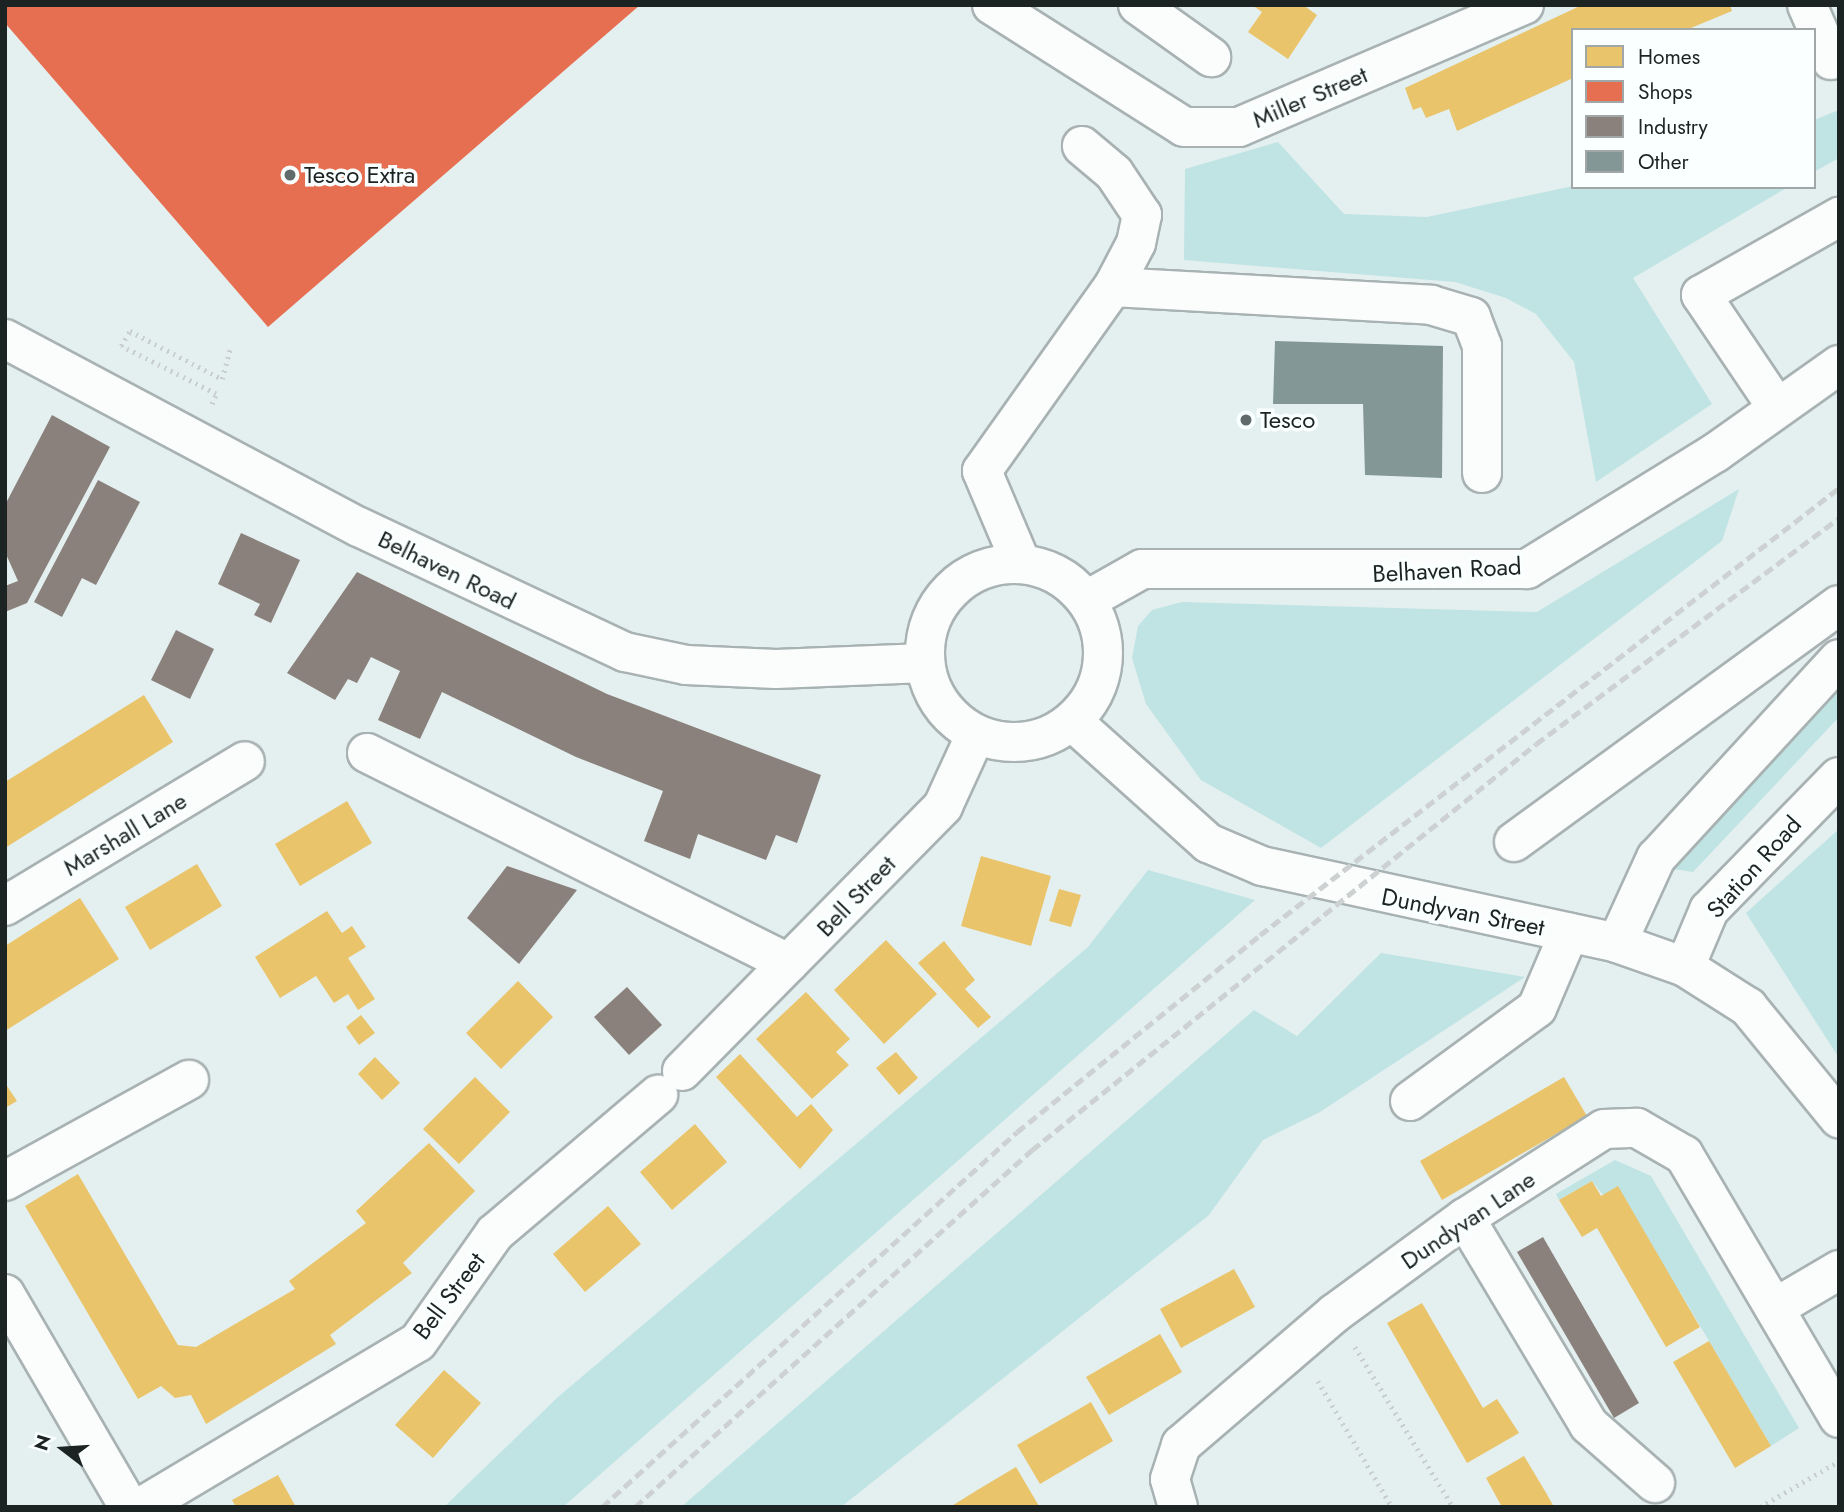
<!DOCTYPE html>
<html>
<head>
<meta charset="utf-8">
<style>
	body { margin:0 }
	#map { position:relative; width:1844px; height:1512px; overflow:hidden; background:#e4f0f0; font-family:Jost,sans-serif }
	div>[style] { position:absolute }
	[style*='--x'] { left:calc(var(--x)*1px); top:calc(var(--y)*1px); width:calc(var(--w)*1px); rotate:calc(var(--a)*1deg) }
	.green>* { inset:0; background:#c0e3e3 }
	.homes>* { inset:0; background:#e9c46a }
	.shops>* { inset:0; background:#e76f51 }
	.industry>* { inset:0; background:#8a817c }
	.building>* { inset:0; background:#849797 }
	.path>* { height:4.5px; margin-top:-2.25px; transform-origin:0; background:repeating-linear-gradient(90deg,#c9cece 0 2px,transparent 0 7px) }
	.roads { filter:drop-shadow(2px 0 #a9b2b2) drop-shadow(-2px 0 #a9b2b2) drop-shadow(0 2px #a9b2b2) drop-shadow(0 -2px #a9b2b2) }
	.minor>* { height:38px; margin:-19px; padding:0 19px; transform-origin:19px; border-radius:19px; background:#fbfdfd }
	.minor>.ring { margin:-19px; padding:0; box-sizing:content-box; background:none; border:38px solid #fbfdfd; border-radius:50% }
	.rail>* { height:5px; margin-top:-2.5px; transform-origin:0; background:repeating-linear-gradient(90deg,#cdd1d1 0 10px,transparent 0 15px) }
	.dots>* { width:19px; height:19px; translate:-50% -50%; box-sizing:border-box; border:4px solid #faffff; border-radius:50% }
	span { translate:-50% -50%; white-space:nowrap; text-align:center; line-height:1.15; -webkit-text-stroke:7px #faffff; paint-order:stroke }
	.street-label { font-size:24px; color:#1b2323 }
	.poi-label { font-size:24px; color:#1b2323 }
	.left { translate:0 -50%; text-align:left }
	.frame { position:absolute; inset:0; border:7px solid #1b2323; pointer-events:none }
	.legend { position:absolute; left:1571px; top:28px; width:245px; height:161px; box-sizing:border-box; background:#faffff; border:2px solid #a1a7a7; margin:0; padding:9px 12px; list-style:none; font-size:21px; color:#1b2323 }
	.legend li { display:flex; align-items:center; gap:14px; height:35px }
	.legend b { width:35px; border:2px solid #a1a7a7 }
	.north { position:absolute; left:28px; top:1414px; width:70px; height:70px; -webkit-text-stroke:5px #faffff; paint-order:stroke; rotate:287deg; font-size:19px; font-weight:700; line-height:28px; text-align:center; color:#1b2323 }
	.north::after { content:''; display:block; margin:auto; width:24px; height:32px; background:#1b2323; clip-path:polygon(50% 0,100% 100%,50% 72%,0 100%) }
</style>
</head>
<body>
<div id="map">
	<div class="green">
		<i style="clip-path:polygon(1839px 110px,1839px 158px,1814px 172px,1814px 120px)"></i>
		<i style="clip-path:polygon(1278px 142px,1344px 214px,1427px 217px,1573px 186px,1788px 187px,1633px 278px,1712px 404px,1596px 482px,1574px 362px,1536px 314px,1506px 298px,1455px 282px,1184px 260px,1185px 169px)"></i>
		<i style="clip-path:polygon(1739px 489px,1722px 541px,1321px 848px,1201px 780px,1146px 704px,1132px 658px,1138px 626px,1152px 610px,1182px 602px,1537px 612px)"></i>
		<i style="clip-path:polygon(1839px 681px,1839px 717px,1693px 872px,1666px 868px)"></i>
		<i style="clip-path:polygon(1839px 829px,1839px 1058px,1746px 913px)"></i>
		<i style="clip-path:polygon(1148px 870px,1255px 900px,563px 1507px,444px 1507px,558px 1397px,1088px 947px)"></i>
		<i style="clip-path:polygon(1381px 953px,1525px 977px,1320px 1112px,1263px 1140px,1209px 1215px,841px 1507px,681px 1507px,1254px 1010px,1297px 1036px)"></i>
		<i style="clip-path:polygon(1615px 1160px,1651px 1176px,1799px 1428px,1771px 1446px,1680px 1292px,1592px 1181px,1559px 1200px,1556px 1194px)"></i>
	</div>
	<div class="homes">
		<i style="clip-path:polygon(1252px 5px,1303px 5px,1317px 15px,1288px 59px,1248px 32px,1262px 12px)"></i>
		<i style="clip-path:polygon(1582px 5px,1730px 5px,1732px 11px,1686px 30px,1573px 30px,1573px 78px,1457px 131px,1449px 109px,1426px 118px,1421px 107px,1413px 110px,1405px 88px)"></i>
		<i style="clip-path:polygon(144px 695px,173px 742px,5px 848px,5px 782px)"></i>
		<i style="clip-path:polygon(347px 801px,372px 843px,300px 886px,275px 844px)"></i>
		<i style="clip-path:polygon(981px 856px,1051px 876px,1031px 946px,961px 926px)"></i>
		<i style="clip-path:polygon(197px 864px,222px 906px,150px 950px,125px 907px)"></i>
		<i style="clip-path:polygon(1059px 889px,1081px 895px,1071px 927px,1049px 921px)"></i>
		<i style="clip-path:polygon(80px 898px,119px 959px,5px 1031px,5px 946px)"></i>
		<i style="clip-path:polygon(327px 911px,342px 933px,352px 926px,366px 947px,348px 958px,375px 999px,358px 1010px,348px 994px,334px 1003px,316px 976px,280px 998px,255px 957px)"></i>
		<i style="clip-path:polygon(886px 940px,937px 994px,884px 1044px,834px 990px)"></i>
		<i style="clip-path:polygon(944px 941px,975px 980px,965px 989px,991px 1017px,978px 1028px,918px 963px)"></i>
		<i style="clip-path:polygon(518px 981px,553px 1017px,501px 1069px,466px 1033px)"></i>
		<i style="clip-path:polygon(806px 992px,850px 1039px,836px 1052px,849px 1065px,812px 1099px,756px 1039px)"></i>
		<i style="clip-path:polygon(361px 1015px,375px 1033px,359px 1045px,346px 1027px)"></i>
		<i style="clip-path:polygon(896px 1052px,918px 1078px,899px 1095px,876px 1068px)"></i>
		<i style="clip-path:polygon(740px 1054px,797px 1117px,811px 1104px,833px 1130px,800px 1169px,716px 1077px)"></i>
		<i style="clip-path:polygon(375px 1057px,400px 1083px,382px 1100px,358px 1074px)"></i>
		<i style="clip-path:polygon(475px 1077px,510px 1112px,459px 1164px,423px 1129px)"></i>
		<i style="clip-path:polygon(1564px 1077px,1587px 1116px,1442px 1200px,1420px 1161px)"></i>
		<i style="clip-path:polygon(5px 1083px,17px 1101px,5px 1108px)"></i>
		<i style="clip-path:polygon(695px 1124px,727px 1162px,672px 1210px,640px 1172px)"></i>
		<i style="clip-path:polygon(429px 1143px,475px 1191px,403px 1263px,412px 1273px,330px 1335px,336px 1344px,206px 1424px,191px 1395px,175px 1398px,161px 1386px,138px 1399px,25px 1206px,78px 1174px,178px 1345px,196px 1347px,295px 1289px,289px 1281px,366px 1223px,356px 1211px)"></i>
		<i style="clip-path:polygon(1592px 1181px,1601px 1196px,1618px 1186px,1700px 1327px,1666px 1347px,1597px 1228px,1582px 1237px,1559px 1200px)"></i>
		<i style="clip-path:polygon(608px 1206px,641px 1244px,585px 1292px,553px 1254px)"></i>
		<i style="clip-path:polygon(1234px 1269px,1255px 1307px,1181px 1348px,1160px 1309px)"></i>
		<i style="clip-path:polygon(1422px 1303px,1483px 1408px,1497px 1399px,1519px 1433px,1467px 1463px,1387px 1323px)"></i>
		<i style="clip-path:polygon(1160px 1334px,1182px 1372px,1109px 1415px,1086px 1377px)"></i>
		<i style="clip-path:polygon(1709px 1341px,1771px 1446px,1735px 1468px,1673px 1362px)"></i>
		<i style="clip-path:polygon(444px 1370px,481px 1403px,433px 1458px,395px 1425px)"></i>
		<i style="clip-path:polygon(1091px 1402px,1113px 1441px,1040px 1484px,1017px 1445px)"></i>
		<i style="clip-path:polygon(1524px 1456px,1545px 1491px,1554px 1507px,1502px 1507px,1486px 1478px)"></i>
		<i style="clip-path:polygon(1016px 1467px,1039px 1506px,950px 1507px,979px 1489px)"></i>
		<i style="clip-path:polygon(278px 1475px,296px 1507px,236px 1507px,232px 1500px)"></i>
	</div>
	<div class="shops">
		<i style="clip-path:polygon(5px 5px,640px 5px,268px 327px,5px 23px)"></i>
	</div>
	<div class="industry">
		<i style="clip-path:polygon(52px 415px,110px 447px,27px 603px,5px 612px,5px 586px,18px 581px,5px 552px,5px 505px)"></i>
		<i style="clip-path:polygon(98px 480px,140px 502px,96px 585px,82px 578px,62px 617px,34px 602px)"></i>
		<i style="clip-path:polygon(241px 533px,300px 560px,271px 623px,254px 615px,260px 604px,218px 584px)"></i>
		<i style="clip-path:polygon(357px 572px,607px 694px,821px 775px,797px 843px,776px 835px,766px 860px,698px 834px,690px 859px,644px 841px,663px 791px,576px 757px,442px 692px,420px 739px,378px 720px,400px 671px,371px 657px,357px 683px,348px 679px,335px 700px,287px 673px)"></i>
		<i style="clip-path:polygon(176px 630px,214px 649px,190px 699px,151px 680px)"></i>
		<i style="clip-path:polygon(507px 866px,577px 890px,519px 964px,467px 918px)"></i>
		<i style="clip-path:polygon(627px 987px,662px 1025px,629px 1055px,594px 1017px)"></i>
		<i style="clip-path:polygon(1543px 1237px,1639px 1403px,1614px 1418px,1517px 1252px)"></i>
	</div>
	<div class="building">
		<i style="clip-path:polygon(1275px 341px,1443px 346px,1442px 478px,1365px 475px,1363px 404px,1273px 404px)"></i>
	</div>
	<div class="path">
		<i style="--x:212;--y:404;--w:11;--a:-68"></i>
		<i style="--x:216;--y:394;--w:106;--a:-153.2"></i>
		<i style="--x:121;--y:346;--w:17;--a:-59"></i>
		<i style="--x:130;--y:331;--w:104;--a:27.6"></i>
		<i style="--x:222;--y:379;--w:31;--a:-75"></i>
		<i style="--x:1355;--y:1347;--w:188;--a:58.5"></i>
		<i style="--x:1318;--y:1381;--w:146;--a:59.6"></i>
		<i style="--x:1760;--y:1507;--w:91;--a:-30.2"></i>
	</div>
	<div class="roads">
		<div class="minor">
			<i style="--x:992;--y:5;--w:227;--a:32.4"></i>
			<i style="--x:1184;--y:127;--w:55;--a:0"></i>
			<i style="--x:1239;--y:127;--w:310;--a:-23.2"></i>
			<i style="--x:1138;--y:5;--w:90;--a:35.5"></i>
			<i style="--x:1807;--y:5;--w:60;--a:66.4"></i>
			<i style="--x:1113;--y:287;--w:319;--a:3.2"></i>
			<i style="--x:1431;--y:305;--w:42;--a:16.7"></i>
			<i style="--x:1471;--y:317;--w:31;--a:69"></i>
			<i style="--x:1482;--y:346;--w:127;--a:90"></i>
			<i style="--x:5;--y:339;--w:401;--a:28"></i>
			<i style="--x:359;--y:527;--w:294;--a:25.2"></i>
			<i style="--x:625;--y:652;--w:62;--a:12"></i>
			<i style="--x:686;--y:665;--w:90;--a:2.5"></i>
			<i style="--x:776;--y:669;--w:149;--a:-2.3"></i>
			<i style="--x:1776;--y:406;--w:134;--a:-124"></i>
			<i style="--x:1701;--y:295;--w:159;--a:-29.5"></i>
			<i style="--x:1021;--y:563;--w:100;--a:-113"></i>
			<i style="--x:982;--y:471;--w:226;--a:-54.6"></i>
			<i style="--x:1113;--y:287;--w:50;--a:-62.4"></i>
			<i style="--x:1136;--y:243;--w:29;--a:-78"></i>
			<i style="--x:1142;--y:215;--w:50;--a:-123.7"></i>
			<i style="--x:1114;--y:173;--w:42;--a:-139.8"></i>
			<i class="ring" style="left:925px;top:564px;width:140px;height:140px"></i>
			<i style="--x:1087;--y:600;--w:63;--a:-29.4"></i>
			<i style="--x:1142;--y:569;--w:385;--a:0"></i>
			<i style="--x:1527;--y:569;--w:221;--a:-31.7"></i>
			<i style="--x:1715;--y:453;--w:152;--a:-35.4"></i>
			<i style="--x:1072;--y:721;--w:183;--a:41.9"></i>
			<i style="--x:1208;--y:843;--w:59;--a:23.1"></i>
			<i style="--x:1262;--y:866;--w:363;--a:12.2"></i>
			<i style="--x:1617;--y:943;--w:72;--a:19.4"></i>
			<i style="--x:1685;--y:967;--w:75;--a:32.4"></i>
			<i style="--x:1748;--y:1007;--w:144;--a:50.7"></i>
			<i style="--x:367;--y:753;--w:471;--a:26.5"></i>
			<i style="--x:1514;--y:842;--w:402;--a:-36.1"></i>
			<i style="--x:5;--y:906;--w:280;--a:-31.1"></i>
			<i style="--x:1617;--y:943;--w:94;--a:-65.4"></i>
			<i style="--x:1656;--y:858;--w:270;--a:-47.4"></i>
			<i style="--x:1685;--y:967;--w:62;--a:-67.2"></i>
			<i style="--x:1709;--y:910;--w:186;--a:-45.7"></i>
			<i style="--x:682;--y:1071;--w:372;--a:-45.4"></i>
			<i style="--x:943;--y:806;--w:79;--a:-65.4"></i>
			<i style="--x:1410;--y:1101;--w:157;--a:-36.2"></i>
			<i style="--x:1537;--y:1008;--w:82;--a:-66.9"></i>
			<i style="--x:5;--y:1181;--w:210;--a:-28.8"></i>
			<i style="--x:1465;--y:1218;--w:241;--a:59.1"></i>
			<i style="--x:1589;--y:1425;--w:88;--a:41.3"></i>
			<i style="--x:5;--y:1294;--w:246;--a:59.8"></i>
			<i style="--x:1778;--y:1306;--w:71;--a:-30.5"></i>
			<i style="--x:141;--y:1507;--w:322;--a:-30.8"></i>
			<i style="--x:418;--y:1342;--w:133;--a:-54.8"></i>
			<i style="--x:495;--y:1233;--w:214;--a:-40.3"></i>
			<i style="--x:1178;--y:1507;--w:29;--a:-106"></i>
			<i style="--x:1170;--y:1479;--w:36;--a:-72"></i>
			<i style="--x:1181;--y:1445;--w:203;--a:-40.6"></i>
			<i style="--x:1335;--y:1313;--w:161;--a:-36.2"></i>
			<i style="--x:1465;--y:1218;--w:165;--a:-32.6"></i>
			<i style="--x:1604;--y:1129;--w:33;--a:-2"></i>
			<i style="--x:1637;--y:1128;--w:54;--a:29.9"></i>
			<i style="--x:1684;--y:1155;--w:305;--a:59.5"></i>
		</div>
	</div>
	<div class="rail">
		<i style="--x:602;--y:1507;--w:559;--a:-42.1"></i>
		<i style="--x:1017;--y:1132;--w:313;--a:-39"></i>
		<i style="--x:1260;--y:935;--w:731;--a:-37.67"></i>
		<i style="--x:635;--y:1507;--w:534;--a:-41.96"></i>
		<i style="--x:1032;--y:1150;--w:647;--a:-38.85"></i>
		<i style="--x:1536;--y:744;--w:378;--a:-36.7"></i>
	</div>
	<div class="dots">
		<i style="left:290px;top:175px;background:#616b6b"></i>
		<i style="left:1246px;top:420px;background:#616b6b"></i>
	</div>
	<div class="street-label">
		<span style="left:1310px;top:97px;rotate:-23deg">Miller Street</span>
		<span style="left:447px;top:570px;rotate:26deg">Belhaven Road</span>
		<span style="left:1447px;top:570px;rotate:-3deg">Belhaven Road</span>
		<span style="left:125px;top:834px;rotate:-31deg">Marshall Lane</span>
		<span style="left:1754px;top:867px;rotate:-48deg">Station Road</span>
		<span style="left:856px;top:896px;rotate:-46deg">Bell Street</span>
		<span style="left:1463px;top:912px;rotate:11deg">Dundyvan Street</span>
		<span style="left:1468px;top:1220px;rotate:-34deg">Dundyvan Lane</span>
		<span style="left:449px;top:1296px;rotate:-53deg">Bell Street</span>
	</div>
	<div class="poi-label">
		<span class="left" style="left:304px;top:175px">Tesco Extra</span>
		<span class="left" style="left:1260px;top:420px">Tesco</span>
	</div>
	<div class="frame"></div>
	<ul class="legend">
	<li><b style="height:19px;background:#e9c46a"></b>Homes</li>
	<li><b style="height:19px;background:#e76f51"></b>Shops</li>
	<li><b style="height:19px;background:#8a817c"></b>Industry</li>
	<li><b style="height:19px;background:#849797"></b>Other</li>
	</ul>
	<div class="north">N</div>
</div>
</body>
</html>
